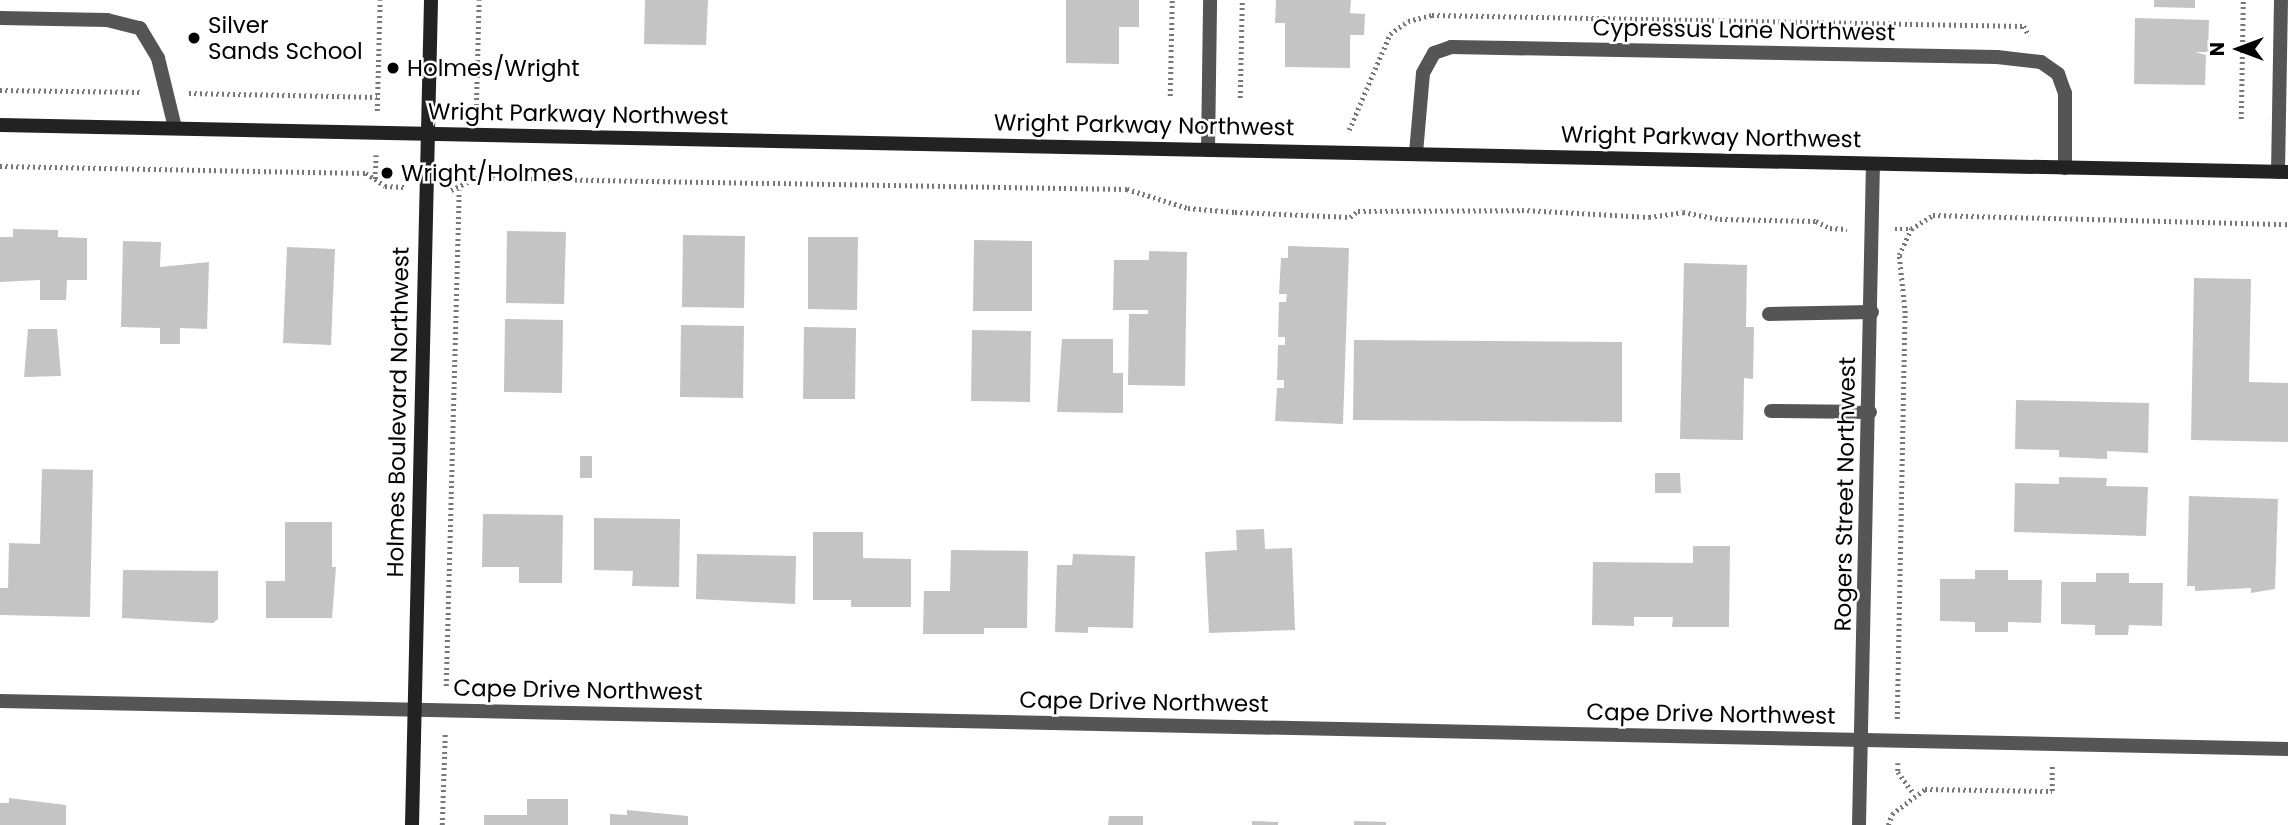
<!DOCTYPE html>
<html>
<head>
<meta charset="utf-8">
<style>
	body { margin:0 }
	#map { position:relative; width:2288px; height:825px; overflow:hidden; background:#fff; font-family:Poppins,sans-serif }
	div>[style] { position:absolute }
	[style*='--x'] { left:calc(var(--x)*1px); top:calc(var(--y)*1px); width:calc(var(--w)*1px); rotate:calc(var(--a)*1deg) }
	.building>* { inset:0; background:#c4c4c4 }
	.path>* { height:4.5px; margin-top:-2.25px; transform-origin:0; background:repeating-linear-gradient(90deg,#777 0 2px,transparent 0 5.5px) }
	.lane>* { height:14px; margin:-7px; padding:0 7px; transform-origin:7px; border-radius:7px; background:#555 }
	.street>* { height:14px; margin:-7px; padding:0 7px; transform-origin:7px; border-radius:7px; background:#555 }
	.secondary>* { height:14px; margin:-7px; padding:0 7px; transform-origin:7px; border-radius:7px; background:#222 }
	.dots>* { width:19px; height:19px; translate:-50% -50%; box-sizing:border-box; border:4px solid #fff; border-radius:50% }
	span { translate:-50% -50%; white-space:nowrap; text-align:center; line-height:1.15; -webkit-text-stroke:5px #fff; paint-order:stroke }
	.poi-label { font-size:23px; color:#000 }
	.left { translate:0 -50%; text-align:left }
	.street-label { font-size:23px; color:#000 }
	.north { position:absolute; left:2204px; top:14px; width:70px; height:70px; -webkit-text-stroke:5px #fff; paint-order:stroke; rotate:270deg; font-size:19px; font-weight:700; line-height:28px; text-align:center; color:#000 }
	.north::after { content:''; display:block; margin:auto; width:24px; height:32px; background:#000; clip-path:polygon(50% 0,100% 100%,50% 72%,0 100%) }
</style>
</head>
<body>
<div id="map">
	<div class="building">
		<i style="clip-path:polygon(645px 0,708px 0,706px 45px,644px 44px)"></i>
		<i style="clip-path:polygon(1066px 0,1139px 0,1139px 27px,1119px 27px,1119px 64px,1066px 63px)"></i>
		<i style="clip-path:polygon(1276px 0,1351px 0,1350px 13px,1365px 14px,1364px 35px,1350px 35px,1350px 68px,1285px 67px,1285px 23px,1275px 23px)"></i>
		<i style="clip-path:polygon(2154px 0,2195px 0,2195px 8px,2154px 7px)"></i>
		<i style="clip-path:polygon(2135px 18px,2209px 20px,2208px 52px,2195px 52px,2206px 55px,2205px 85px,2134px 84px)"></i>
		<i style="clip-path:polygon(13px 229px,58px 230px,58px 237px,87px 238px,87px 280px,67px 280px,66px 300px,40px 300px,40px 280px,0 282px,0 237px,13px 237px)"></i>
		<i style="clip-path:polygon(507px 231px,566px 232px,564px 304px,506px 303px)"></i>
		<i style="clip-path:polygon(683px 235px,745px 236px,744px 308px,682px 307px)"></i>
		<i style="clip-path:polygon(808px 237px,858px 237px,857px 310px,808px 309px)"></i>
		<i style="clip-path:polygon(974px 240px,1032px 241px,1032px 311px,973px 311px)"></i>
		<i style="clip-path:polygon(123px 241px,161px 242px,160px 267px,209px 262px,207px 329px,180px 328px,180px 344px,160px 344px,160px 328px,121px 327px)"></i>
		<i style="clip-path:polygon(1288px 246px,1349px 248px,1343px 424px,1275px 421px,1277px 388px,1284px 388px,1284px 380px,1277px 380px,1278px 345px,1285px 345px,1285px 337px,1278px 337px,1279px 302px,1286px 302px,1287px 294px,1279px 294px,1281px 258px,1288px 258px)"></i>
		<i style="clip-path:polygon(287px 247px,335px 249px,331px 345px,283px 343px)"></i>
		<i style="clip-path:polygon(1149px 251px,1187px 252px,1185px 386px,1128px 385px,1129px 314px,1148px 314px,1148px 310px,1113px 310px,1114px 260px,1149px 260px)"></i>
		<i style="clip-path:polygon(1684px 263px,1747px 265px,1746px 327px,1754px 327px,1753px 379px,1744px 378px,1743px 440px,1680px 439px)"></i>
		<i style="clip-path:polygon(2194px 278px,2251px 279px,2249px 382px,2288px 383px,2288px 442px,2191px 440px)"></i>
		<i style="clip-path:polygon(505px 319px,563px 320px,562px 393px,504px 392px)"></i>
		<i style="clip-path:polygon(681px 325px,744px 326px,743px 398px,680px 397px)"></i>
		<i style="clip-path:polygon(804px 327px,856px 328px,855px 399px,803px 399px)"></i>
		<i style="clip-path:polygon(28px 329px,57px 329px,61px 376px,24px 377px)"></i>
		<i style="clip-path:polygon(972px 330px,1031px 331px,1030px 402px,971px 401px)"></i>
		<i style="clip-path:polygon(1062px 339px,1113px 339px,1113px 373px,1123px 373px,1123px 413px,1057px 412px)"></i>
		<i style="clip-path:polygon(1354px 340px,1622px 342px,1622px 422px,1353px 420px)"></i>
		<i style="clip-path:polygon(2016px 400px,2149px 403px,2148px 453px,2107px 451px,2107px 459px,2059px 457px,2059px 450px,2015px 449px)"></i>
		<i style="clip-path:polygon(580px 456px,592px 456px,592px 478px,580px 478px)"></i>
		<i style="clip-path:polygon(42px 469px,93px 470px,90px 617px,0 615px,0 588px,8px 588px,9px 543px,40px 544px)"></i>
		<i style="clip-path:polygon(1655px 473px,1680px 473px,1681px 493px,1655px 493px)"></i>
		<i style="clip-path:polygon(2059px 477px,2107px 478px,2106px 486px,2148px 487px,2146px 536px,2014px 532px,2015px 483px,2059px 484px)"></i>
		<i style="clip-path:polygon(2189px 496px,2278px 499px,2275px 589px,2251px 593px,2251px 588px,2195px 591px,2195px 586px,2187px 586px)"></i>
		<i style="clip-path:polygon(483px 514px,563px 515px,562px 583px,519px 583px,519px 567px,482px 567px)"></i>
		<i style="clip-path:polygon(594px 518px,680px 519px,679px 587px,632px 586px,633px 571px,594px 570px)"></i>
		<i style="clip-path:polygon(285px 522px,332px 522px,332px 567px,336px 567px,332px 618px,266px 618px,266px 581px,285px 581px)"></i>
		<i style="clip-path:polygon(1264px 529px,1265px 549px,1292px 548px,1295px 630px,1209px 633px,1205px 552px,1237px 550px,1236px 530px)"></i>
		<i style="clip-path:polygon(813px 532px,863px 532px,863px 558px,911px 559px,911px 607px,851px 607px,851px 600px,813px 600px)"></i>
		<i style="clip-path:polygon(1693px 546px,1730px 546px,1729px 627px,1672px 627px,1673px 617px,1634px 617px,1634px 626px,1592px 625px,1593px 562px,1693px 563px)"></i>
		<i style="clip-path:polygon(951px 550px,1028px 551px,1027px 628px,984px 628px,984px 634px,923px 634px,924px 591px,950px 591px)"></i>
		<i style="clip-path:polygon(697px 554px,796px 556px,795px 604px,696px 599px)"></i>
		<i style="clip-path:polygon(1073px 554px,1135px 556px,1133px 628px,1088px 627px,1088px 633px,1055px 632px,1057px 565px,1072px 565px)"></i>
		<i style="clip-path:polygon(123px 570px,218px 571px,218px 619px,213px 623px,122px 618px)"></i>
		<i style="clip-path:polygon(1975px 570px,2008px 570px,2008px 580px,2042px 580px,2041px 623px,2008px 622px,2008px 632px,1975px 632px,1975px 622px,1940px 621px,1940px 579px,1975px 579px)"></i>
		<i style="clip-path:polygon(2096px 573px,2129px 573px,2129px 583px,2163px 583px,2162px 626px,2129px 625px,2128px 635px,2095px 635px,2095px 625px,2061px 624px,2061px 582px,2096px 582px)"></i>
		<i style="clip-path:polygon(9px 798px,66px 805px,66px 825px,0 825px,0 803px,9px 803px)"></i>
		<i style="clip-path:polygon(527px 799px,568px 799px,568px 825px,484px 825px,484px 815px,527px 815px)"></i>
		<i style="clip-path:polygon(627px 810px,688px 816px,688px 825px,610px 825px,610px 814px,627px 815px)"></i>
		<i style="clip-path:polygon(1109px 816px,1143px 816px,1143px 825px,1108px 825px)"></i>
		<i style="clip-path:polygon(1252px 821px,1278px 822px,1278px 825px,1252px 825px)"></i>
		<i style="clip-path:polygon(1354px 821px,1386px 822px,1386px 825px,1354px 825px)"></i>
	</div>
	<div class="path">
		<i style="--x:0;--y:90;--w:142;--a:0.8"></i>
		<i style="--x:189;--y:93;--w:188;--a:1.2"></i>
		<i style="--x:1170;--y:96;--w:96;--a:-88.8"></i>
		<i style="--x:1240;--y:98;--w:98;--a:-88.8"></i>
		<i style="--x:377;--y:111;--w:111;--a:-88.5"></i>
		<i style="--x:476;--y:111;--w:111;--a:-88.5"></i>
		<i style="--x:2241;--y:119;--w:119;--a:-89"></i>
		<i style="--x:1349;--y:130;--w:104;--a:-66.9"></i>
		<i style="--x:1390;--y:34;--w:22;--a:-36"></i>
		<i style="--x:1408;--y:21;--w:25;--a:-14"></i>
		<i style="--x:1432;--y:15;--w:592;--a:1.06"></i>
		<i style="--x:2024;--y:26;--w:11;--a:63"></i>
		<i style="--x:0;--y:166;--w:366;--a:1.1"></i>
		<i style="--x:366;--y:173;--w:23;--a:34"></i>
		<i style="--x:385;--y:186;--w:19;--a:3"></i>
		<i style="--x:375;--y:179;--w:24;--a:-88"></i>
		<i style="--x:451;--y:190;--w:28;--a:-26"></i>
		<i style="--x:476;--y:178;--w:651;--a:0.97"></i>
		<i style="--x:1127;--y:189;--w:64;--a:17.3"></i>
		<i style="--x:1188;--y:208;--w:47;--a:4.9"></i>
		<i style="--x:1235;--y:212;--w:115;--a:2.5"></i>
		<i style="--x:1350;--y:217;--w:10;--a:-37"></i>
		<i style="--x:1358;--y:211;--w:164;--a:-0.3"></i>
		<i style="--x:1522;--y:210;--w:127;--a:3.2"></i>
		<i style="--x:1649;--y:217;--w:34;--a:-8"></i>
		<i style="--x:1683;--y:212;--w:38;--a:11"></i>
		<i style="--x:1720;--y:219;--w:96;--a:1.2"></i>
		<i style="--x:1816;--y:221;--w:16;--a:27"></i>
		<i style="--x:1830;--y:228;--w:17;--a:3"></i>
		<i style="--x:1895;--y:229;--w:16;--a:0"></i>
		<i style="--x:1911;--y:229;--w:26;--a:-32"></i>
		<i style="--x:1933;--y:215;--w:355;--a:1.5"></i>
		<i style="--x:446;--y:686;--w:496;--a:-88.5"></i>
		<i style="--x:1897;--y:719;--w:406;--a:-88.9"></i>
		<i style="--x:1905;--y:313;--w:58;--a:-95.9"></i>
		<i style="--x:1899;--y:255;--w:29;--a:-65"></i>
		<i style="--x:1898;--y:763;--w:9;--a:90"></i>
		<i style="--x:1898;--y:772;--w:27;--a:54"></i>
		<i style="--x:442;--y:825;--w:92;--a:-88.1"></i>
		<i style="--x:1888;--y:825;--w:12;--a:-70"></i>
		<i style="--x:1892;--y:814;--w:41;--a:-37.1"></i>
		<i style="--x:1925;--y:789;--w:127;--a:0.9"></i>
		<i style="--x:2052;--y:791;--w:25;--a:-90"></i>
	</div>
	<div class="lane">
		<i style="--x:0;--y:18;--w:107;--a:1.1"></i>
		<i style="--x:107;--y:20;--w:34;--a:14"></i>
		<i style="--x:140;--y:28;--w:35;--a:59"></i>
		<i style="--x:158;--y:58;--w:72;--a:76.3"></i>
		<i style="--x:1769;--y:314;--w:103;--a:-1.1"></i>
		<i style="--x:1771;--y:411;--w:99;--a:0.6"></i>
	</div>
	<div class="street">
		<i style="--x:1208;--y:150;--w:150;--a:-89.2"></i>
		<i style="--x:1416;--y:153;--w:80;--a:-85"></i>
		<i style="--x:1423;--y:73;--w:23;--a:-61"></i>
		<i style="--x:1434;--y:53;--w:18;--a:-19"></i>
		<i style="--x:1451;--y:47;--w:546;--a:1.05"></i>
		<i style="--x:1997;--y:57;--w:44;--a:6.5"></i>
		<i style="--x:2041;--y:62;--w:21;--a:35"></i>
		<i style="--x:2058;--y:74;--w:20;--a:70"></i>
		<i style="--x:2065;--y:93;--w:75;--a:90"></i>
		<i style="--x:2278;--y:172;--w:172;--a:-89"></i>
		<i style="--x:0;--y:701;--w:2289;--a:1.2"></i>
		<i style="--x:1859;--y:825;--w:661;--a:-88.79"></i>
	</div>
	<div class="secondary">
		<i style="--x:0;--y:125;--w:2288;--a:1.18"></i>
		<i style="--x:412;--y:825;--w:825;--a:-88.68"></i>
	</div>
	<div class="dots">
		<i style="left:194px;top:38px;background:#000"></i>
		<i style="left:393px;top:68px;background:#000"></i>
		<i style="left:387px;top:173px;background:#000"></i>
	</div>
	<div class="poi-label">
		<span class="left" style="left:208px;top:38px">Silver<br>Sands School</span>
		<span class="left" style="left:407px;top:68px">Holmes/Wright</span>
		<span class="left" style="left:401px;top:173px">Wright/Holmes</span>
	</div>
	<div class="street-label">
		<span style="left:1744px;top:30px;rotate:1deg">Cypressus Lane Northwest</span>
		<span style="left:578px;top:114px;rotate:1deg">Wright Parkway Northwest</span>
		<span style="left:1144px;top:125px;rotate:1deg">Wright Parkway Northwest</span>
		<span style="left:1711px;top:137px;rotate:1deg">Wright Parkway Northwest</span>
		<span style="left:398px;top:412px;rotate:-89deg">Holmes Boulevard Northwest</span>
		<span style="left:1845px;top:494px;rotate:-89deg">Rogers Street Northwest</span>
		<span style="left:578px;top:690px;rotate:1deg">Cape Drive Northwest</span>
		<span style="left:1144px;top:702px;rotate:1deg">Cape Drive Northwest</span>
		<span style="left:1711px;top:714px;rotate:1deg">Cape Drive Northwest</span>
	</div>
	<div class="north">N</div>
</div>
</body>
</html>
